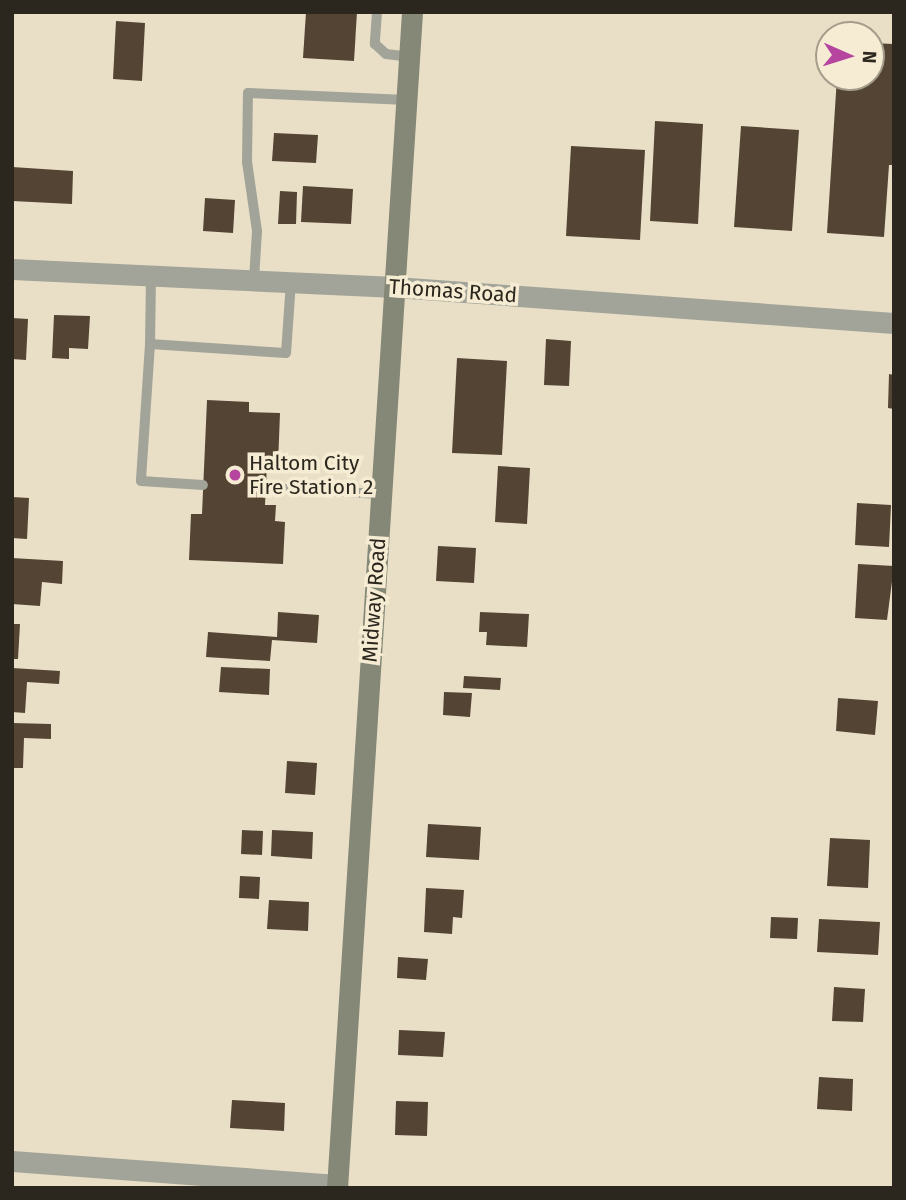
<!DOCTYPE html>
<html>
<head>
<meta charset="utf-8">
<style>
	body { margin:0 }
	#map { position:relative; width:906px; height:1200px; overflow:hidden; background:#e9dfc6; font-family:"Fira Sans",sans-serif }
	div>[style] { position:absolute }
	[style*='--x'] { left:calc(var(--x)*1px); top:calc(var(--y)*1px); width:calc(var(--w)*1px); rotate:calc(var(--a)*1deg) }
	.building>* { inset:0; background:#544434 }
	.lane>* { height:10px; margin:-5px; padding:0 5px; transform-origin:5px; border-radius:5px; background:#a3a499 }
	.street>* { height:21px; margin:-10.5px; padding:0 10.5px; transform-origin:10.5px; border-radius:10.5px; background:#a3a499 }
	.secondary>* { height:21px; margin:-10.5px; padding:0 10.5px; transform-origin:10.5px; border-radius:10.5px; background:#858777 }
	.dots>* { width:19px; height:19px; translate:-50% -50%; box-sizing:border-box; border:4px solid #f6ecd3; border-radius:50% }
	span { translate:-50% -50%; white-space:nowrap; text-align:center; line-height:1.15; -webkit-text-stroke:7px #f6ecd3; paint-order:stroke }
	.street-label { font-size:21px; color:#2b271e }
	.poi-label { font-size:21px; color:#2b271e }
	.left { translate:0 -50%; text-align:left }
	.frame { position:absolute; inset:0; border:14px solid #2b271e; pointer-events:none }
	.north { position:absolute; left:815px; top:21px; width:70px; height:70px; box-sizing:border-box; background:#f6ecd3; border:2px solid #a59d8b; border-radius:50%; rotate:93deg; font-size:19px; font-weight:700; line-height:28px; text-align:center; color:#2b271e }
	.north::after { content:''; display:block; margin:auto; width:24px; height:32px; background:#b645a0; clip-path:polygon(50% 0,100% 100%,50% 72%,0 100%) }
</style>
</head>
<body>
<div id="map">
	<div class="building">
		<i style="clip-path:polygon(306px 12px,357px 12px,354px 61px,303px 58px)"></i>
		<i style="clip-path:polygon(116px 21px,145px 23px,142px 81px,113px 79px)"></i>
		<i style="clip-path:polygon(871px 43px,894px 44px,894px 165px,889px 165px,884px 237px,827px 233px,837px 77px,871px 77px)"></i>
		<i style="clip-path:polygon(655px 121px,703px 124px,698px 224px,650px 221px)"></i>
		<i style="clip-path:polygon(741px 126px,799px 130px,792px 231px,734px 227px)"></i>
		<i style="clip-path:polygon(274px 133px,318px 135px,316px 163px,272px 161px)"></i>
		<i style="clip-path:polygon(571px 146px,645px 150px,640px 240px,566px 236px)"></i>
		<i style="clip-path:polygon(12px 167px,73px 171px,72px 204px,12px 201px)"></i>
		<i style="clip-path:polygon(303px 186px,353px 189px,351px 224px,301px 222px)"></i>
		<i style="clip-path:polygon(280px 191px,297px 192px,296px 224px,278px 224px)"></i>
		<i style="clip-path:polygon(205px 198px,235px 200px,233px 233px,203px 231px)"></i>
		<i style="clip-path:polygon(54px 315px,90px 316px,88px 349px,69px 348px,69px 359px,52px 358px)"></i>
		<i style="clip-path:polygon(12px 318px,28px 319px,26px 360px,12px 359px)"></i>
		<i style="clip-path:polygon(546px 339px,571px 341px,569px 386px,544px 385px)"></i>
		<i style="clip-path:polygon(457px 358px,507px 361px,502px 455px,452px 453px)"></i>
		<i style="clip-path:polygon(889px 374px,894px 375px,894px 409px,888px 408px)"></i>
		<i style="clip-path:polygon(207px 400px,249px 402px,249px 412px,280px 413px,278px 465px,267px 465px,265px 505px,276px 505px,275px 521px,285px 522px,283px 564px,189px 560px,191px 514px,202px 514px)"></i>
		<i style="clip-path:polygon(498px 466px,530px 468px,527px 524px,495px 522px)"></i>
		<i style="clip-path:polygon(12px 497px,29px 498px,27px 539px,12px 538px)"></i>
		<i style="clip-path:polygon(857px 503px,891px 505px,889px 547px,855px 545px)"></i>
		<i style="clip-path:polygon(438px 546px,476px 548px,474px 583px,436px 581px)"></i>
		<i style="clip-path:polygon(12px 558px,63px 561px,62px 584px,42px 582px,40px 606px,12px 604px)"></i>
		<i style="clip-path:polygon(858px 564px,894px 566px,887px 620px,855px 618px)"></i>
		<i style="clip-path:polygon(278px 612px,319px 615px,317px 643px,272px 640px,270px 661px,206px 657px,208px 632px,277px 637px)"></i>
		<i style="clip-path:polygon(480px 612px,529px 614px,527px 647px,486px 645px,487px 632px,479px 632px)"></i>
		<i style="clip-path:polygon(12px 624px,20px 624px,18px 659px,12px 659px)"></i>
		<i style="clip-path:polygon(221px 667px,270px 669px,269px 695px,219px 692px)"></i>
		<i style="clip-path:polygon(12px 668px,60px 671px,59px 684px,27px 682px,25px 713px,12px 712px)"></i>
		<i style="clip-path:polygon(464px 676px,501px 678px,500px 690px,463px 688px)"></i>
		<i style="clip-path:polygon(444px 692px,472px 693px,470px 717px,443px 715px)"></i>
		<i style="clip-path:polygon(838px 698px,878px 701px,875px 735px,836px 731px)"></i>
		<i style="clip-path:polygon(12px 723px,51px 724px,51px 739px,24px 738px,23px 768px,12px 768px)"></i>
		<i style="clip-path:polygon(287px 761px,317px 763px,315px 795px,285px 793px)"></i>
		<i style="clip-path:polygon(428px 824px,481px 827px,479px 860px,426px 857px)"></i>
		<i style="clip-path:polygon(242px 830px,263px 831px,262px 855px,241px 854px)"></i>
		<i style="clip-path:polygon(272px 830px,313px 832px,312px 859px,271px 856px)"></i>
		<i style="clip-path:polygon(830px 838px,870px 840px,868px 888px,827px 886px)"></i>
		<i style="clip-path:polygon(240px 876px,260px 877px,259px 899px,239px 898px)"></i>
		<i style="clip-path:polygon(426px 888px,464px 890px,462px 918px,453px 917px,452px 934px,424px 932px)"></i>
		<i style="clip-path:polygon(269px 900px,309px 902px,308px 931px,267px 929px)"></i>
		<i style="clip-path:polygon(771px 917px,798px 918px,797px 939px,770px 938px)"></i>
		<i style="clip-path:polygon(819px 919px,880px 922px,878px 955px,817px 952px)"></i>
		<i style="clip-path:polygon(398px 957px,428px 959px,426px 980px,397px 978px)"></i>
		<i style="clip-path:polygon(834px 987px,865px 989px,863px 1022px,832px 1021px)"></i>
		<i style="clip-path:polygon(399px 1030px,445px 1032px,443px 1057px,398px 1055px)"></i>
		<i style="clip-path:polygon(819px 1077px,853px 1079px,852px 1111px,817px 1109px)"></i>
		<i style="clip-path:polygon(232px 1100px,285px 1103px,284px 1131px,230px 1128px)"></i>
		<i style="clip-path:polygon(396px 1101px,428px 1102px,427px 1136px,395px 1135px)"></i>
	</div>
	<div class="lane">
		<i style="--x:377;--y:12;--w:32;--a:94"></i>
		<i style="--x:375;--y:44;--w:15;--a:42"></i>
		<i style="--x:386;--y:54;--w:23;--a:7"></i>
		<i style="--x:151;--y:275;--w:69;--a:90.8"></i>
		<i style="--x:150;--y:344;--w:136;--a:3.8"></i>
		<i style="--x:286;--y:353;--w:71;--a:-86"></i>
		<i style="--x:254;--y:280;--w:49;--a:-86.5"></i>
		<i style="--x:257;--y:231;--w:70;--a:-98.2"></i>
		<i style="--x:247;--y:162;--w:69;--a:-89.2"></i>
		<i style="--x:248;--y:93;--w:159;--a:2.5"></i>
		<i style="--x:150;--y:344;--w:137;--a:93.8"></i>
		<i style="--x:141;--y:481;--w:62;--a:3.7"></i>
		<i style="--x:266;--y:488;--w:115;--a:3"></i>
	</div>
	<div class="street">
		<i style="--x:12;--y:269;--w:383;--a:2.7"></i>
		<i style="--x:395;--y:287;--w:500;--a:4.13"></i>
		<i style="--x:12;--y:1161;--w:326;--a:4.2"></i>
	</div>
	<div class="secondary">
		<i style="--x:337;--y:1188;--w:1178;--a:-86.35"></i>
	</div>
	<div class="dots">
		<i style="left:235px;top:475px;background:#b645a0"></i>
	</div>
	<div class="street-label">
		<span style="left:453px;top:291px;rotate:4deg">Thomas Road</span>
		<span style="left:374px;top:600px;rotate:-86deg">Midway Road</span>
	</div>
	<div class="poi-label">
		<span class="left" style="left:249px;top:475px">Haltom City<br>Fire Station 2</span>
	</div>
	<div class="frame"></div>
	<div class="north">N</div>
</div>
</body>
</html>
